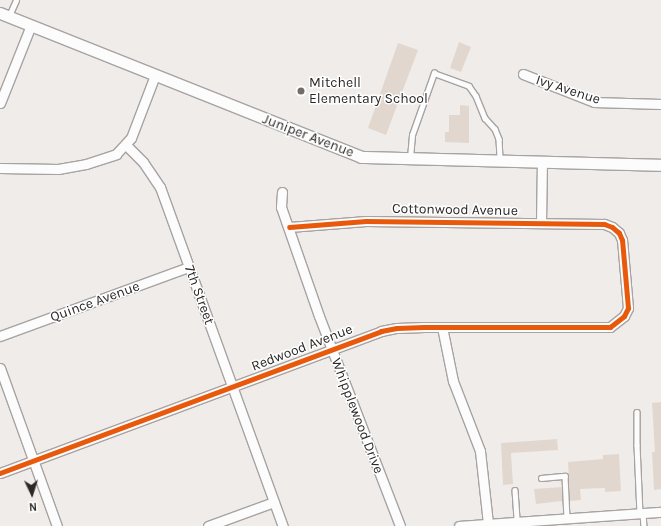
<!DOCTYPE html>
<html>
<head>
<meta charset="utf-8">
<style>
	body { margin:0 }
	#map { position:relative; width:661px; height:526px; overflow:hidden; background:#f0ecea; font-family:Karla,sans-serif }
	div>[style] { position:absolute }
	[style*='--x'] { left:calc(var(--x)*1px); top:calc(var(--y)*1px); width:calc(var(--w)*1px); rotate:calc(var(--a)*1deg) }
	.building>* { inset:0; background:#e2d7cf }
	.roads { filter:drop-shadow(1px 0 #a7a3a2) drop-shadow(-1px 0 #a7a3a2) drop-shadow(0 1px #a7a3a2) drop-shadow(0 -1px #a7a3a2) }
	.service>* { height:4.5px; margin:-2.25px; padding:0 2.25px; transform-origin:2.25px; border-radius:2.25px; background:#fdfcfc }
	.minor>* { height:9px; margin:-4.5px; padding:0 4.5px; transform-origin:4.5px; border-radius:4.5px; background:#fdfcfc }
	.tertiary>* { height:11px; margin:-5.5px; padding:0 5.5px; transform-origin:5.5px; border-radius:5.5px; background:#fdfcfc }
	.cycleway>* { height:5px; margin:-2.5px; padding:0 2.5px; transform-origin:2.5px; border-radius:2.5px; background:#e8590c }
	.dots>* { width:11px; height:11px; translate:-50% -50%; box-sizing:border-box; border:2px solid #fff; border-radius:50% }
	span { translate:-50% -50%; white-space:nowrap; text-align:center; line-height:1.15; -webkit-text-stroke:3px #fff; paint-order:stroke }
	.poi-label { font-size:14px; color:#2b2827 }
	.left { translate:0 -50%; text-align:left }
	.street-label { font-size:14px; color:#2b2827 }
	.north { position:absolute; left:12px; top:474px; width:40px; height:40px; -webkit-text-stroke:3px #fff; paint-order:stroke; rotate:176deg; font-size:11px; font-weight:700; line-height:16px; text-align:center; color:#2b2827 }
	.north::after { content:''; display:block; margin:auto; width:14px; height:18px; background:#2b2827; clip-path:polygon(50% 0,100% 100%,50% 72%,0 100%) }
</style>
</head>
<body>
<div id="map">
	<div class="building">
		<i style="clip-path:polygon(459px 42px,471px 47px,461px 72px,450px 68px)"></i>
		<i style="clip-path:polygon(398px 43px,418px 50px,386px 135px,368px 128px)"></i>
		<i style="clip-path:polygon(460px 105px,469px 106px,469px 143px,445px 142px,445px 132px,449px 132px,449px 115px,460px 115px)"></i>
		<i style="clip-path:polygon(661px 402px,661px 489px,654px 490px,652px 452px,655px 452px,652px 403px)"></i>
		<i style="clip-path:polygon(557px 439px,558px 450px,511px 453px,513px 484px,503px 485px,501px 443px)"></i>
		<i style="clip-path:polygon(619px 454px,621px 491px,605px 492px,605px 488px,580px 489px,581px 500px,570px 501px,568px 462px,603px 459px,603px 455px)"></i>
		<i style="clip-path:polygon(562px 487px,562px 501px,536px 504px,534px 489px)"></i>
	</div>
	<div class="roads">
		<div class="service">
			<i style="--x:9;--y:16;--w:17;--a:-66"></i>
			<i style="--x:410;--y:158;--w:23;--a:-85"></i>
			<i style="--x:412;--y:135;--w:66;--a:-70.5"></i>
			<i style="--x:434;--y:73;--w:37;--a:20"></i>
			<i style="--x:469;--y:86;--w:12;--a:55"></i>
			<i style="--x:476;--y:96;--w:24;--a:68"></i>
			<i style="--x:485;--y:118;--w:15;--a:48"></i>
			<i style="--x:495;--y:129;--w:11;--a:68"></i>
			<i style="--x:499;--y:139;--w:21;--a:87"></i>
			<i style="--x:637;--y:412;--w:33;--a:90"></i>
			<i style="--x:637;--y:445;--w:68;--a:87.5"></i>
			<i style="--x:541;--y:478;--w:24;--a:-5"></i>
			<i style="--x:565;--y:476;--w:43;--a:87.3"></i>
			<i style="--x:515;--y:490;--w:32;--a:86"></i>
			<i style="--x:643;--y:513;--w:13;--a:86"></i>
		</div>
		<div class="minor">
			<i style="--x:523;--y:74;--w:76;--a:21.5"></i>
			<i style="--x:594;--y:102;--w:67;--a:1.7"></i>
			<i style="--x:0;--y:103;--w:84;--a:-68.3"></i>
			<i style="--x:126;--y:145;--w:24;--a:45"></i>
			<i style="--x:143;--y:162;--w:30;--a:56"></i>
			<i style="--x:160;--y:187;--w:361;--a:70.1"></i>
			<i style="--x:0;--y:168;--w:58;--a:1"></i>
			<i style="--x:58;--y:169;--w:28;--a:-10"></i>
			<i style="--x:86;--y:164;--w:32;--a:-18"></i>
			<i style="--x:116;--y:154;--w:22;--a:-47"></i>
			<i style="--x:131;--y:138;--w:67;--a:-69.1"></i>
			<i style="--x:282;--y:192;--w:15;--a:94"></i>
			<i style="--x:281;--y:207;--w:115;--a:70.8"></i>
			<i style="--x:319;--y:316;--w:225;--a:68.9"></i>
			<i style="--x:541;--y:223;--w:62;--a:-89.1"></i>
			<i style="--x:442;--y:327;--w:55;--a:78.5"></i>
			<i style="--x:453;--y:381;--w:75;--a:68.9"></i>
			<i style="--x:480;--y:451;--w:73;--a:83.7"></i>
			<i style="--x:0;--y:336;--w:201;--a:-20.1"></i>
			<i style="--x:0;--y:368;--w:168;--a:70.2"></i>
			<i style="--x:0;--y:473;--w:407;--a:-20.4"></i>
			<i style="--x:381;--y:331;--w:16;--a:-11"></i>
			<i style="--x:397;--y:328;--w:27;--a:-2"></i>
			<i style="--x:424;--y:327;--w:186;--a:0"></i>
			<i style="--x:610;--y:327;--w:18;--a:-38"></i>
			<i style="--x:624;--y:316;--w:9;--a:-63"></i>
			<i style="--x:628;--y:308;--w:68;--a:-95"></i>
			<i style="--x:622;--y:240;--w:8;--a:-113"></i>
			<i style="--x:619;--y:233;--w:9;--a:-139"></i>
			<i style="--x:612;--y:227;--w:9;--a:-159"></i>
			<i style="--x:604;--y:224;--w:238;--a:-179.3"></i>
			<i style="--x:366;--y:221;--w:77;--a:175.5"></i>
			<i style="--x:208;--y:526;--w:70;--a:-20"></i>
			<i style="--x:459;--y:526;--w:202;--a:-4"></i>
		</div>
		<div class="tertiary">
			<i style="--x:0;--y:13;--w:389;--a:21.7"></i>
			<i style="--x:361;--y:157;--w:300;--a:1.5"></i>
		</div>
	</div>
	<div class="cycleway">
		<i style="--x:0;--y:473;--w:407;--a:-20.4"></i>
		<i style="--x:381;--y:331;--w:16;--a:-11"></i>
		<i style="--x:397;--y:328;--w:27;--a:-2"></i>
		<i style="--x:424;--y:327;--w:186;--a:0"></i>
		<i style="--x:610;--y:327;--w:18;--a:-38"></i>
		<i style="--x:624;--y:316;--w:9;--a:-63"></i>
		<i style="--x:628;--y:308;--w:68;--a:-95"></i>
		<i style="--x:622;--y:240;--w:8;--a:-113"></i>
		<i style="--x:619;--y:233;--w:9;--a:-139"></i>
		<i style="--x:612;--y:227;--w:9;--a:-159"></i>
		<i style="--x:604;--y:224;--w:238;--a:-179.3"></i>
		<i style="--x:366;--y:221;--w:77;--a:175.5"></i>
	</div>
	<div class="dots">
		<i style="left:301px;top:91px;background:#706d6b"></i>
	</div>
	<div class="poi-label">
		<span class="left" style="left:309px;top:91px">Mitchell<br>Elementary School</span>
	</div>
	<div class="street-label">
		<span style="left:568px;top:90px;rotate:18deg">Ivy Avenue</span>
		<span style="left:308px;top:136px;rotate:21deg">Juniper Avenue</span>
		<span style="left:455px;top:210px;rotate:1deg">Cottonwood Avenue</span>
		<span style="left:199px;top:295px;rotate:70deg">7th Street</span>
		<span style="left:95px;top:302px;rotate:-20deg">Quince Avenue</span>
		<span style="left:302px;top:348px;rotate:-21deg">Redwood Avenue</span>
		<span style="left:357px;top:416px;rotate:69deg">Whipplewood Drive</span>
	</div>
	<div class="north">N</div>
</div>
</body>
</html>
